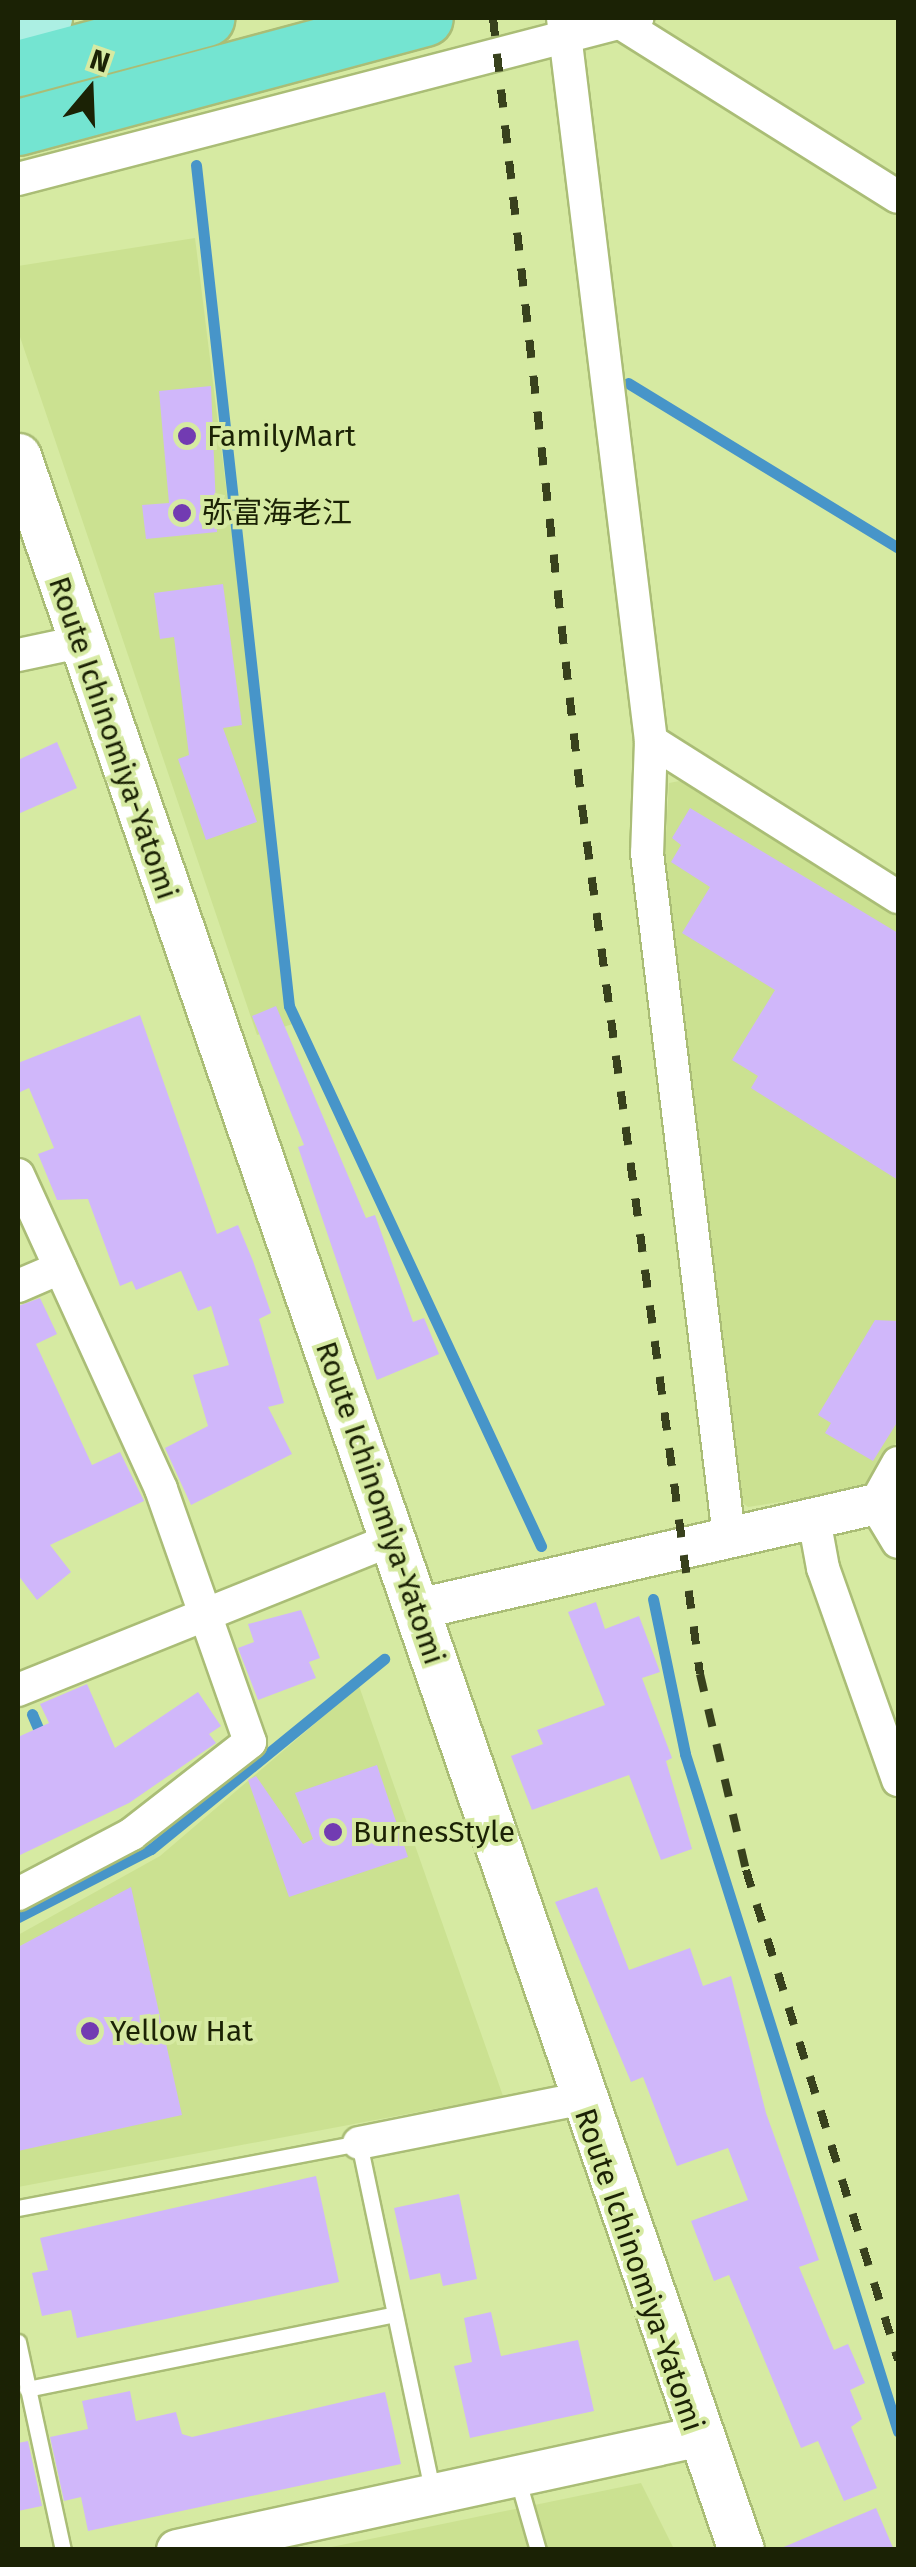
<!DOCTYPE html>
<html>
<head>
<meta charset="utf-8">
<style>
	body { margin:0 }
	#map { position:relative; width:916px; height:2567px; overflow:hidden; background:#d6eaa2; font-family:"Fira Sans","Noto Sans JP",sans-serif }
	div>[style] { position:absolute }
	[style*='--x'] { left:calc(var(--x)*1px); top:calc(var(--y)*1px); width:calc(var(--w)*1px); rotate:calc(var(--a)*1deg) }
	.built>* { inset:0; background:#cbe191 }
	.stream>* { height:11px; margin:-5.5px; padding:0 5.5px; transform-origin:5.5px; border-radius:5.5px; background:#4795c9 }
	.building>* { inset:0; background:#d0b7fa }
	.roads { filter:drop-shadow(2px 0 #aabd76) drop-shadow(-2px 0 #aabd76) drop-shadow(0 2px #aabd76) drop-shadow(0 -2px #aabd76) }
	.service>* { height:15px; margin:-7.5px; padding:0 7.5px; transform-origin:7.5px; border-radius:7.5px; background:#fff }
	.minor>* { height:32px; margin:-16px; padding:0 16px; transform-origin:16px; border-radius:16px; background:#fff }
	.tertiary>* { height:40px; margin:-20px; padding:0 20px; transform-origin:20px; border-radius:20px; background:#fff }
	.secondary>* { height:45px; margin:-22.5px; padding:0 22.5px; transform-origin:22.5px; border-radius:22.5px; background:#fff }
	.primary>* { height:50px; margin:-25px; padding:0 25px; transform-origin:25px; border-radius:25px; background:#acefe3 }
	.motorway>* { height:55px; margin:-27.5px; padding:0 27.5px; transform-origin:27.5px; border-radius:27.5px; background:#74e4d1 }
	.rail>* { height:8px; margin-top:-4px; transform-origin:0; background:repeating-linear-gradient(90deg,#38411d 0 18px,transparent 0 36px) }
	.dots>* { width:28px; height:28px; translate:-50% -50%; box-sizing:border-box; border:5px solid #d6eaa2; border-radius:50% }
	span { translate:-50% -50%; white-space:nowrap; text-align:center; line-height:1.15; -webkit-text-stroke:8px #d6eaa2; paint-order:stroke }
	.poi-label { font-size:30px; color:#1b2205 }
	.left { translate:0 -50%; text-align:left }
	.street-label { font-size:30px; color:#1b2205 }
	.frame { position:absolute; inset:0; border:20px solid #1b2205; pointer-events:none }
	.north { position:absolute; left:40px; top:40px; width:100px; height:100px; -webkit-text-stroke:8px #d6eaa2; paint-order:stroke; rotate:19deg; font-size:28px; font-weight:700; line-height:40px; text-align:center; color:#1b2205 }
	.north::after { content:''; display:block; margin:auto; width:35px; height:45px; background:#1b2205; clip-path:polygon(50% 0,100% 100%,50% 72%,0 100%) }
</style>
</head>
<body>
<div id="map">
	<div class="built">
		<i style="clip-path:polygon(195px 238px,293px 1024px,257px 1035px,18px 331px,18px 266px)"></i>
		<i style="clip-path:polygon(685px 780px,898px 911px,898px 1439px,870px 1488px,748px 1507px,736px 1498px,663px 885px,669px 783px)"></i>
		<i style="clip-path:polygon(359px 1686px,503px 2096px,18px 2187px,18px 1935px,160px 1856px)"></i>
		<i style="clip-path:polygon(641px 2483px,674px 2549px,317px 2550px)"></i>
	</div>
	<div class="stream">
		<i style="--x:196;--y:165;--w:846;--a:83.69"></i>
		<i style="--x:289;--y:1006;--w:596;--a:64.98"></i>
		<i style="--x:628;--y:383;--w:316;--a:31.4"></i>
		<i style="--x:653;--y:1599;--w:158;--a:78.3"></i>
		<i style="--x:685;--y:1754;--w:710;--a:72.54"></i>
		<i style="--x:32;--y:1714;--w:30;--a:67"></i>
		<i style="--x:18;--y:1917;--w:149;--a:-27.1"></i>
		<i style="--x:151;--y:1849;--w:301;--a:-39.2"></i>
	</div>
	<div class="building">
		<i style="clip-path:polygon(211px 386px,217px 532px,146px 539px,142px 505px,169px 503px,159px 391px)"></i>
		<i style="clip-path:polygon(223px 584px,242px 725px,223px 728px,257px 822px,206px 840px,178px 759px,189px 755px,174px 637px,160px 639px,154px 593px)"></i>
		<i style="clip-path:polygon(57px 742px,77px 788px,18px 814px,18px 760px)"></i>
		<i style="clip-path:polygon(690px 808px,898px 933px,898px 1180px,751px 1088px,758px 1076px,732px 1060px,775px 990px,682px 933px,710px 887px,671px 862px,681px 845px,672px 838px)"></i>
		<i style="clip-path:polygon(276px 1006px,366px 1218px,375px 1215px,413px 1322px,424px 1318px,439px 1354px,377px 1380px,298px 1147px,304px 1145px,252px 1016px)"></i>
		<i style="clip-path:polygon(140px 1015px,217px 1234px,238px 1225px,253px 1261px,271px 1313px,259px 1319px,284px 1403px,268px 1407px,292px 1454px,191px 1505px,165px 1448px,208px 1426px,193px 1375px,229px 1365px,211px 1306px,198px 1311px,181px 1271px,136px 1290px,132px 1281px,120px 1286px,88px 1199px,57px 1200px,38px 1154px,54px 1148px,29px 1088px,18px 1093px,18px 1063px)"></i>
		<i style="clip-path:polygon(40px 1298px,57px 1334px,36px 1344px,92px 1465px,120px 1452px,144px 1501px,50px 1545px,71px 1572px,37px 1600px,18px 1575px,18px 1306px)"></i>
		<i style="clip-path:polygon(875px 1320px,898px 1321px,898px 1421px,873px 1461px,825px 1433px,831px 1423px,818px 1415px)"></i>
		<i style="clip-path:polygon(596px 1602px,605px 1629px,639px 1616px,660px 1672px,642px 1678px,672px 1758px,666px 1761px,692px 1849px,661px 1860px,629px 1775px,532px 1810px,511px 1756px,543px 1744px,537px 1730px,605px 1705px,568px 1612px)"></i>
		<i style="clip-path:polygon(301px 1610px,320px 1658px,309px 1662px,316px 1678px,258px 1700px,238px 1648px,254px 1642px,248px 1624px)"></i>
		<i style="clip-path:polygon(87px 1684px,115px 1748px,198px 1692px,221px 1726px,209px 1734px,216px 1743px,129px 1803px,18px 1856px,18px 1737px,49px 1723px,40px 1704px)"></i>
		<i style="clip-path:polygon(377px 1765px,408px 1857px,289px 1897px,248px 1780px,256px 1776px,303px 1844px,313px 1839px,295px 1793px)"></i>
		<i style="clip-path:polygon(131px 1887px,182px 2115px,18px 2151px,18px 1947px)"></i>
		<i style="clip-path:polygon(597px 1887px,629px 1970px,690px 1948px,703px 1986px,731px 1976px,766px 2113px,819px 2260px,799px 2267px,834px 2350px,848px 2344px,865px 2383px,850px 2390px,862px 2419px,851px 2427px,877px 2488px,844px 2501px,818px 2441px,801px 2448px,729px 2275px,714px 2281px,691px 2221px,748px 2200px,728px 2148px,677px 2166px,643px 2077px,631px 2082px,555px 1902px)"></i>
		<i style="clip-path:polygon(316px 2176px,339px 2282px,77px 2338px,71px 2310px,42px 2316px,32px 2273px,48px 2270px,40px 2238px)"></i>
		<i style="clip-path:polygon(459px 2194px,477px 2279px,443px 2286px,440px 2273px,410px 2280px,394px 2208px)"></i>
		<i style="clip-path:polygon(491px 2312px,501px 2356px,578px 2340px,594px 2411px,470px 2438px,454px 2366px,472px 2362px,464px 2318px)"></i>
		<i style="clip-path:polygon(130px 2391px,136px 2421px,176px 2412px,182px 2434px,192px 2437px,385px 2392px,401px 2464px,88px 2531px,81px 2497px,64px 2501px,50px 2437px,88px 2429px,82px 2401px)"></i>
		<i style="clip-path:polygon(28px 2441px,42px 2506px,18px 2511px,18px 2443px)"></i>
		<i style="clip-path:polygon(876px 2508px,894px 2550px,779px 2550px,779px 2549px)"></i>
	</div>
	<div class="roads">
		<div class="service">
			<i style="--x:18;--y:2208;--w:347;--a:-10.8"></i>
			<i style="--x:359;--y:2143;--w:359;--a:78.1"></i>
			<i style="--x:18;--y:2342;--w:213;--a:77.8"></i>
			<i style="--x:27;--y:2389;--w:375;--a:-11.5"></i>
			<i style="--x:517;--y:2477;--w:76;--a:74"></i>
		</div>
		<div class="minor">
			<i style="--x:563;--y:18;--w:728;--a:83.06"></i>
			<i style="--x:651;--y:741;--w:112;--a:92"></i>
			<i style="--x:647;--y:853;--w:689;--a:83.16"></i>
			<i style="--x:619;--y:22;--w:329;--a:32.1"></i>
			<i style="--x:18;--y:179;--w:640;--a:-14.58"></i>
			<i style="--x:18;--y:655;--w:62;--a:-12"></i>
			<i style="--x:651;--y:741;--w:292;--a:32.3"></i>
			<i style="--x:18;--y:1175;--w:345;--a:65.5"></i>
			<i style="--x:161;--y:1489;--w:268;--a:70.6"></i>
			<i style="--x:250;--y:1742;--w:150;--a:142.1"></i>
			<i style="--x:132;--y:1834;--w:129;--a:152.2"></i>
			<i style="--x:18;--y:1286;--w:46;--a:-23.2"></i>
			<i style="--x:898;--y:1463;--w:47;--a:119.3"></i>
			<i style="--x:875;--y:1504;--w:44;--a:58.8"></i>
			<i style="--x:814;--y:1519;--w:50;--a:79.6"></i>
			<i style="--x:823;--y:1568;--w:225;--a:70.5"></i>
			<i style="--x:18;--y:1690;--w:403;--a:-21.9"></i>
			<i style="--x:359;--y:2143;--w:225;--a:-11.3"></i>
		</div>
		<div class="tertiary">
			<i style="--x:418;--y:1609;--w:492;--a:-12.9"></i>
			<i style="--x:177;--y:2550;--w:532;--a:-12.26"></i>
		</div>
		<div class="secondary">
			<i style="--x:18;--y:456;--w:2215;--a:70.95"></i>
		</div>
		<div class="primary">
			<i style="--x:18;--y:25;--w:30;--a:-14"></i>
		</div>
		<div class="motorway">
			<i style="--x:18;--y:68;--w:195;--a:-14.9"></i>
			<i style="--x:18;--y:127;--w:421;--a:-15"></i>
		</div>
	</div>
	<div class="rail">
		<i style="--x:493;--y:18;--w:793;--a:83.56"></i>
		<i style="--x:582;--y:806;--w:876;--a:82.26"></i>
		<i style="--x:700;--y:1674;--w:201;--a:76.8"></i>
		<i style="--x:746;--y:1870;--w:513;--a:72.77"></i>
	</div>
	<div class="dots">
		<i style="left:187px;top:436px;background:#723bb2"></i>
		<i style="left:182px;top:513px;background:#723bb2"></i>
		<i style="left:333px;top:1832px;background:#723bb2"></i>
		<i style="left:90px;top:2031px;background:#723bb2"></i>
	</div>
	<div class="poi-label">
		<span class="left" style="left:207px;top:436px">FamilyMart</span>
		<span class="left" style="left:202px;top:513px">弥富海老江</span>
		<span class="left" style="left:353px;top:1832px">BurnesStyle</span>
		<span class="left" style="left:110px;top:2031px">Yellow Hat</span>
	</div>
	<div class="street-label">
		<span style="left:113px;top:738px;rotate:71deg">Route Ichinomiya-Yatomi</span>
		<span style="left:380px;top:1503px;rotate:71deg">Route Ichinomiya-Yatomi</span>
		<span style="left:639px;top:2270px;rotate:71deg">Route Ichinomiya-Yatomi</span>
	</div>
	<div class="frame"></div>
	<div class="north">N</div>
</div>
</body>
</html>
